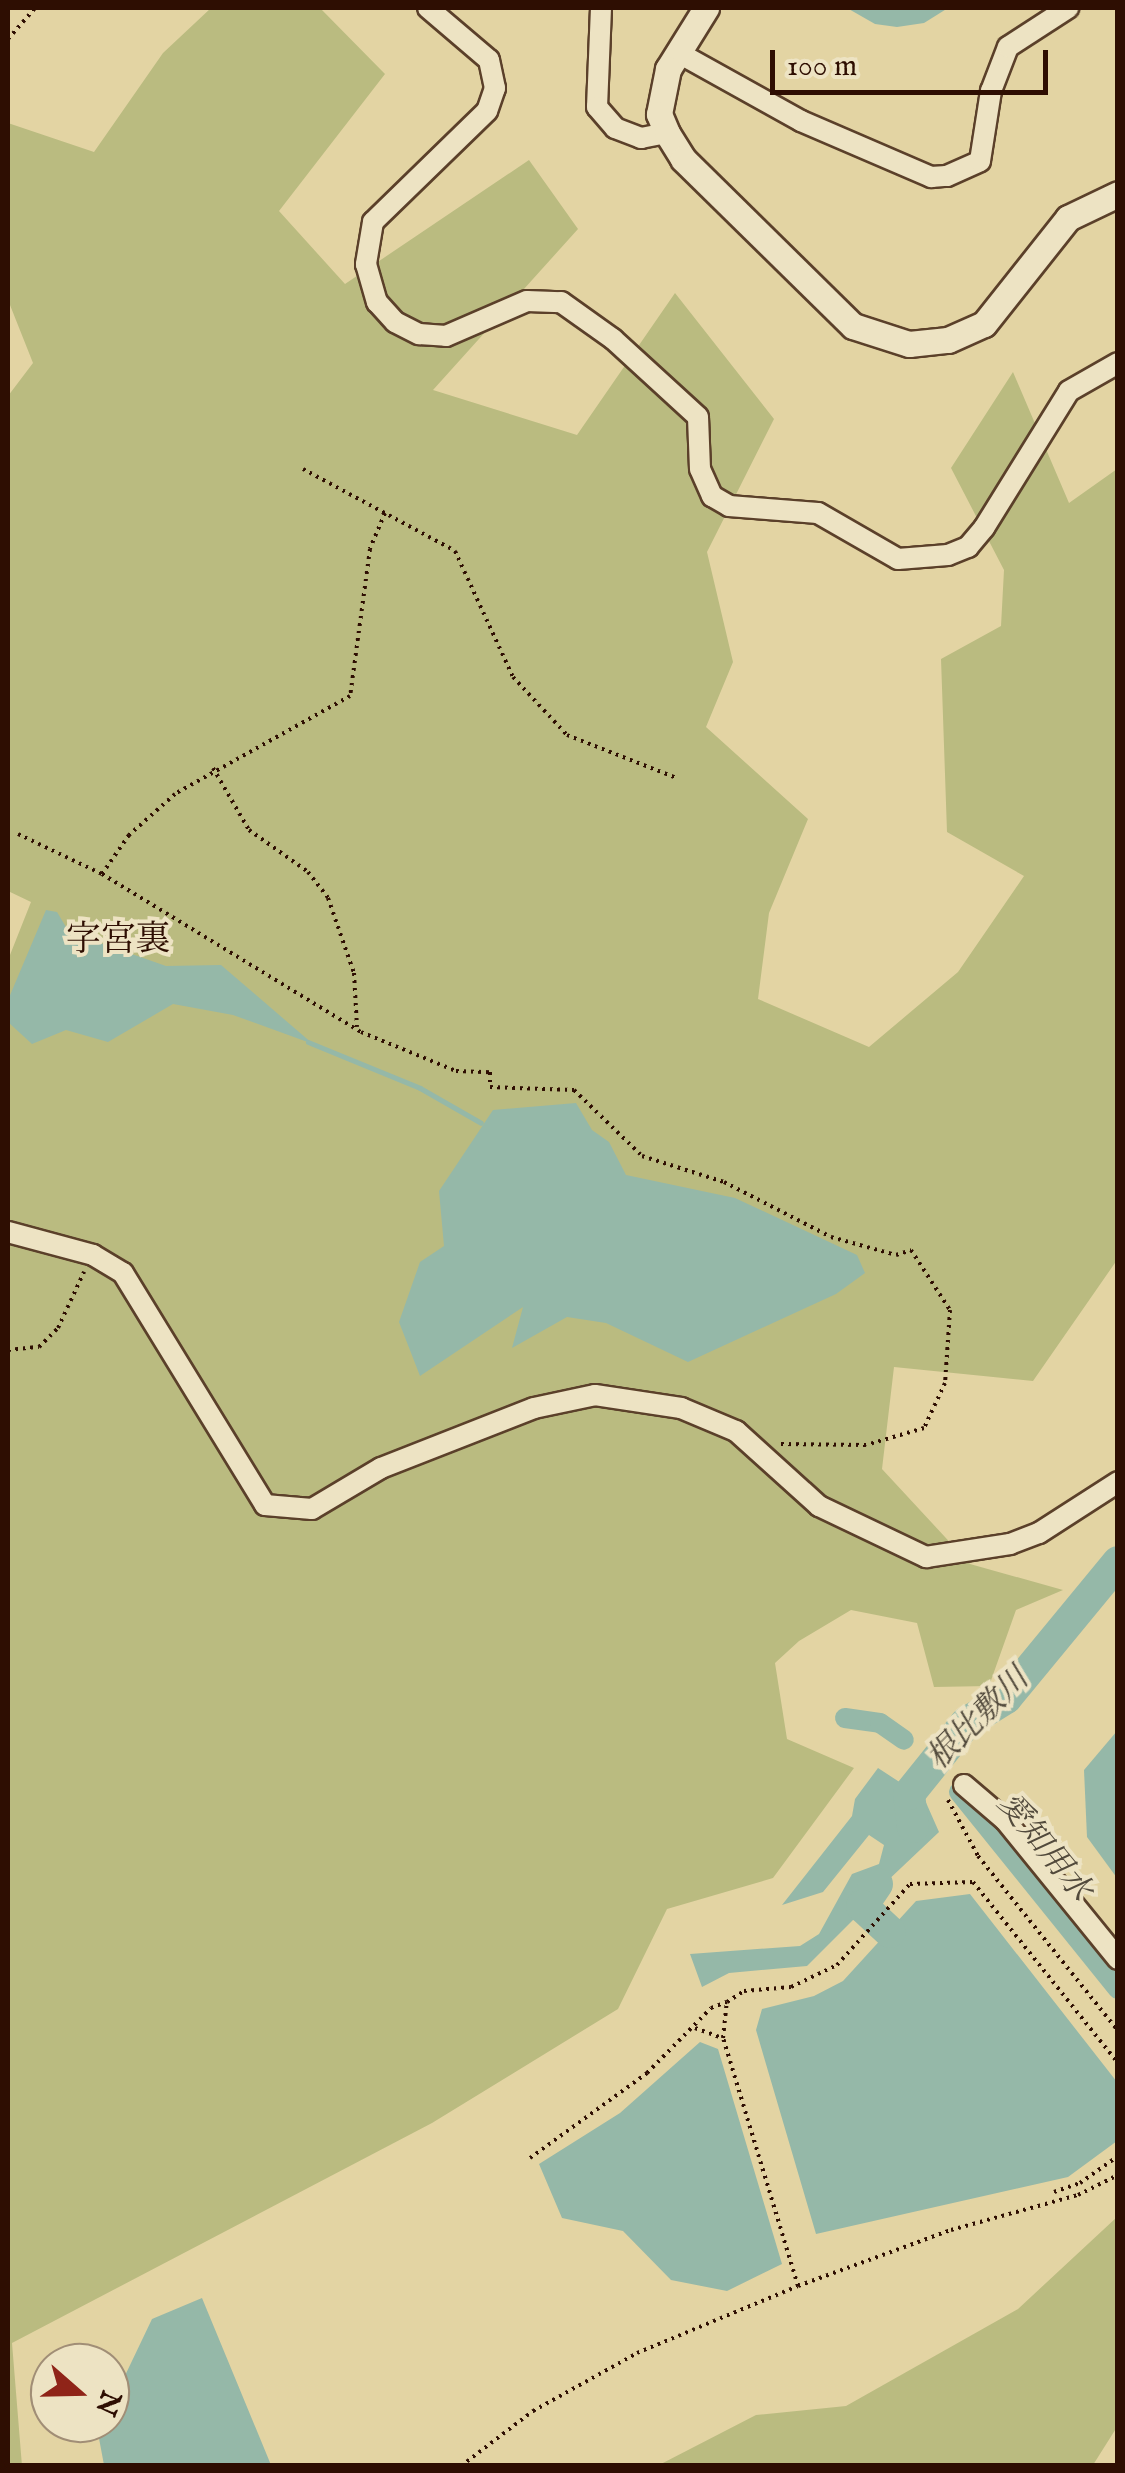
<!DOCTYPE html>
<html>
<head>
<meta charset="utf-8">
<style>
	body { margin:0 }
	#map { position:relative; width:1125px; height:2473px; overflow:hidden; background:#e3d4a3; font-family:"IM FELL English","Noto Serif JP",serif }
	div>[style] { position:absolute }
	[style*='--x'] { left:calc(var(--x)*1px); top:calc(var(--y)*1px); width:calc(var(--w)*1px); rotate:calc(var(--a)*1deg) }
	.green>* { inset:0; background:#babb80 }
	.water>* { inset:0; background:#95b8a8 }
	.stream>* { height:5px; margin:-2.5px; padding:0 2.5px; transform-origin:2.5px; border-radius:2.5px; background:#95b8a8 }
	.canal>* { height:20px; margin:-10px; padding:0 10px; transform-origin:10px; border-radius:10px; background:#95b8a8 }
	.river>* { height:32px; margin:-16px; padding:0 16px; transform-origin:16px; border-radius:16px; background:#95b8a8 }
	.path>* { height:4px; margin-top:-2px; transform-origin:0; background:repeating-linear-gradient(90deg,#2e0e02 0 2.5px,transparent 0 7.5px) }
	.roads { filter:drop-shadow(2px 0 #5b402a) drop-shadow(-2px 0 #5b402a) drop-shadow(0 2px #5b402a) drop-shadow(0 -2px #5b402a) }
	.minor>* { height:20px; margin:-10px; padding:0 10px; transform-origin:10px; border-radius:10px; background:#ede3c3 }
	.tertiary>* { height:25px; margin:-12.5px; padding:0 12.5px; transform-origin:12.5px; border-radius:12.5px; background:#ede3c3 }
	span { translate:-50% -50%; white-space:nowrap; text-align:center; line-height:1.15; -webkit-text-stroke:8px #ede3c3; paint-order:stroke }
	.water-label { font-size:32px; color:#524a3c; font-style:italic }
	.quarter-label { font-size:35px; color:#2e0e02 }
	.frame { position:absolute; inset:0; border:10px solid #2e0e02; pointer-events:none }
	.north { position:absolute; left:30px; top:2343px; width:100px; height:100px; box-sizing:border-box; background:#ede3c3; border:2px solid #a18e76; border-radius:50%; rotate:110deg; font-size:28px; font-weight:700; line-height:40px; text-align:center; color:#2e0e02 }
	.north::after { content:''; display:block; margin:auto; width:35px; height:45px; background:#8f2418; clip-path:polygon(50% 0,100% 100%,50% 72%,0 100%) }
	.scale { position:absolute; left:770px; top:50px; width:278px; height:45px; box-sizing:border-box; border:5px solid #2e0e02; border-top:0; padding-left:12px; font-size:30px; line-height:35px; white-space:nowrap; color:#2e0e02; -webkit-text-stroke:8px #ede3c3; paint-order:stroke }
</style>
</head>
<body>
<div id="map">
	<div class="green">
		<i style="clip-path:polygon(211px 8px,320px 8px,385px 74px,279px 211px,345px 284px,529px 160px,578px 229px,433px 390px,577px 435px,675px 293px,774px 419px,707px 552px,733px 662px,706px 727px,808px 819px,769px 913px,758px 999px,869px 1047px,958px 972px,1024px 876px,947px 832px,941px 659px,1001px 626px,1004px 570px,951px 468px,1013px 372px,1069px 503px,1117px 469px,1117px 1260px,1033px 1381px,894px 1367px,882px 1469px,970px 1564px,1063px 1590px,1016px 1610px,989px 1686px,934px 1687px,917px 1623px,851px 1610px,799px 1641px,775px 1663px,787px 1739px,854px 1768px,773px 1878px,667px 1909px,618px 2009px,432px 2123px,12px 2343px,22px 2466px,8px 2465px,8px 960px,31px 902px,8px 891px,8px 396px,33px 363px,8px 300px,8px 123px,94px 152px,163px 53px)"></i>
		<i style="clip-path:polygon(1117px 2217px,1117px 2427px,1093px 2465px,659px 2465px,756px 2415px,846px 2406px,1018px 2309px)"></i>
	</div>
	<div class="water">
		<i style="clip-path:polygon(847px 8px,948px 8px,924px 23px,897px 27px,875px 24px)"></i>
		<i style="clip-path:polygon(46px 910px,57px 912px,69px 932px,166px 966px,221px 965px,313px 1044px,233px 1015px,173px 1004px,108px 1042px,66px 1030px,32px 1044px,8px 1022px,8px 1000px)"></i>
		<i style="clip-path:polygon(576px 1103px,592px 1130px,609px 1142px,626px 1175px,735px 1198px,857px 1255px,865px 1273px,836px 1294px,688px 1362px,606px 1323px,567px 1317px,512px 1348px,523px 1307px,420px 1376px,399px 1322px,420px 1262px,444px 1246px,439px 1191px,493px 1110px)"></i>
		<i style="clip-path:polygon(1117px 1731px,1117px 1878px,1087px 1837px,1084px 1770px)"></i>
		<i style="clip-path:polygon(878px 1768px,924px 1798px,939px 1832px,883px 1885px,872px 1903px,880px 1913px,870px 1922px,859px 1914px,807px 1966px,729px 1973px,702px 1987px,690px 1954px,800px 1946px,819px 1934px,852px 1874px,879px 1864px,884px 1845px,869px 1835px,823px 1892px,782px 1905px,852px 1816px,855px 1799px)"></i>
		<i style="clip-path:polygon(970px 1894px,1117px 2082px,1117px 2141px,1068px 2177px,816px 2234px,756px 2030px,762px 2009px,814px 1996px,843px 1981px,916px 1901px)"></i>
		<i style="clip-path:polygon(700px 2042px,718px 2049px,782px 2264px,727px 2291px,671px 2280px,623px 2231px,562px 2218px,539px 2164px,620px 2113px)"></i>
		<i style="clip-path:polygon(202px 2298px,271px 2465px,104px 2465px,98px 2433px,110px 2423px,110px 2407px,152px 2319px)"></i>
	</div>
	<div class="stream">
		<i style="--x:308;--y:1042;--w:121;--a:22.3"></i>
		<i style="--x:420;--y:1088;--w:70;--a:29.8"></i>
	</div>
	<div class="canal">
		<i style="--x:845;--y:1718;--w:35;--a:8"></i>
		<i style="--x:880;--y:1723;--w:29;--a:35"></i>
		<i style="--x:959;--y:1792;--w:253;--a:51.1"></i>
	</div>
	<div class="river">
		<i style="--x:913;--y:1827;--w:33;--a:-97"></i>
		<i style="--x:909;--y:1794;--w:91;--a:-51.2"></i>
		<i style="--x:966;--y:1723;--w:47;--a:-32"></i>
		<i style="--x:1006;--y:1698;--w:176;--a:-50.5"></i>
		<i style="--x:877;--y:1884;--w:27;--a:124"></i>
		<i style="--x:862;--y:1906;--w:38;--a:43"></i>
	</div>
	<div class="path">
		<i style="--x:8;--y:39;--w:41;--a:-48.9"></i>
		<i style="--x:303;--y:469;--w:173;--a:28.3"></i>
		<i style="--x:455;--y:551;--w:139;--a:65.3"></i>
		<i style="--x:513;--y:677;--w:79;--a:47"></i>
		<i style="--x:567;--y:735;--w:118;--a:21.4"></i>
		<i style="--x:385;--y:513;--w:39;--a:113"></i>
		<i style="--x:370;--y:549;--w:148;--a:97.7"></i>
		<i style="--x:350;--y:696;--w:201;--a:150.8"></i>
		<i style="--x:175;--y:794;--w:62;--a:138.3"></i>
		<i style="--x:129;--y:835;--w:47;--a:124.7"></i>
		<i style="--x:102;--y:874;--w:303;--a:31.4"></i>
		<i style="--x:361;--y:1032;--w:103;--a:22.3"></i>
		<i style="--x:456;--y:1071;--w:34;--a:2"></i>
		<i style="--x:490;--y:1072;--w:15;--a:90"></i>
		<i style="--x:490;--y:1087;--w:84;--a:2"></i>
		<i style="--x:574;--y:1090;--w:95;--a:44.1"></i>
		<i style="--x:642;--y:1156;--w:86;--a:17.6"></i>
		<i style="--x:724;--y:1182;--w:120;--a:27.2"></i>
		<i style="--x:831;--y:1237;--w:67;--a:15.5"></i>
		<i style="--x:896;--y:1255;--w:16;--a:-18"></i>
		<i style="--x:911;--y:1250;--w:72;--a:57"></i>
		<i style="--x:950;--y:1310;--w:73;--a:93.9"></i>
		<i style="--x:945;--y:1383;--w:50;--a:115"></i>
		<i style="--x:924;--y:1428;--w:60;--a:163.7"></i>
		<i style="--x:866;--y:1445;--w:85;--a:-179.3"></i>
		<i style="--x:213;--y:768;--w:72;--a:59.9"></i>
		<i style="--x:249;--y:830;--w:72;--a:35.4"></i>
		<i style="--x:308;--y:872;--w:33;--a:52"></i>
		<i style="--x:328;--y:898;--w:79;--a:70.9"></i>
		<i style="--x:354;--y:973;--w:54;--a:86.8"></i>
		<i style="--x:18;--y:834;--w:93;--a:25.5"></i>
		<i style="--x:8;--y:1350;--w:31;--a:-6"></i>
		<i style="--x:39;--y:1347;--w:27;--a:-45"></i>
		<i style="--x:58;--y:1328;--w:62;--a:-65.1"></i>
		<i style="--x:948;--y:1800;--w:64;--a:61.8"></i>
		<i style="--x:978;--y:1856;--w:224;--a:51.3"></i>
		<i style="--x:695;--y:2028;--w:30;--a:20"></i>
		<i style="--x:530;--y:2158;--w:145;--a:-36"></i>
		<i style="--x:647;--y:2073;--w:91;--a:-45.4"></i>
		<i style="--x:711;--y:2008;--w:17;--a:-21"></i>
		<i style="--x:1054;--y:2192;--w:28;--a:-19"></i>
		<i style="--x:1080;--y:2183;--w:47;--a:-35.4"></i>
		<i style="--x:798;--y:2286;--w:259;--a:-106.8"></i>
		<i style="--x:723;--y:2038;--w:36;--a:-84"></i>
		<i style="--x:727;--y:2002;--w:20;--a:-33"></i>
		<i style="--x:744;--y:1991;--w:47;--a:-4.9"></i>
		<i style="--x:791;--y:1987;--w:51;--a:-25.6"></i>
		<i style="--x:837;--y:1965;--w:109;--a:-48"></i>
		<i style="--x:910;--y:1884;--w:63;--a:-1.8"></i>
		<i style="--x:973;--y:1882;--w:232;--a:51.3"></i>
		<i style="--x:461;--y:2466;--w:91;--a:-37.4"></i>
		<i style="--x:533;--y:2411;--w:119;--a:-29.1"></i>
		<i style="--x:637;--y:2353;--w:174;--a:-22.6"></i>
		<i style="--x:798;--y:2286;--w:163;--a:-20.1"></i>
		<i style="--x:951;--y:2230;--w:132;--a:-15.4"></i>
		<i style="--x:1078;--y:2195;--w:45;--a:-26.6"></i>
	</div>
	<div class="roads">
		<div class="minor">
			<i style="--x:428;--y:8;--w:80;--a:40.4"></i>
			<i style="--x:489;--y:60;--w:29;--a:78"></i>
			<i style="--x:495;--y:88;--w:24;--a:109"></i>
			<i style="--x:487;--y:111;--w:159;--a:135.8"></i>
			<i style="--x:373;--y:222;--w:43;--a:99.5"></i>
			<i style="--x:366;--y:264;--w:40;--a:74"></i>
			<i style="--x:377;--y:302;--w:27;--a:48"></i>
			<i style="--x:395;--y:322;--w:27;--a:27"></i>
			<i style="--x:419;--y:334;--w:27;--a:4"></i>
			<i style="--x:446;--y:336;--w:88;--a:-23.4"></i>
			<i style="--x:527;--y:301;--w:34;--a:2"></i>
			<i style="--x:561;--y:302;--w:64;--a:35.4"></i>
			<i style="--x:613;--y:339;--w:115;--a:42.5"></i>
			<i style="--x:698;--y:417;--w:52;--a:87.8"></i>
			<i style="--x:700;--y:469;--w:30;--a:66"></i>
			<i style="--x:712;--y:496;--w:20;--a:30"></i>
			<i style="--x:729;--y:506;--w:89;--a:4.5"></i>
			<i style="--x:818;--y:513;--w:92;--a:29.9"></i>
			<i style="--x:898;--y:559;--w:50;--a:-4.6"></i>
			<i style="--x:948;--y:555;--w:22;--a:-22"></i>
			<i style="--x:968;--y:547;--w:25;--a:-50"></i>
			<i style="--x:984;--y:528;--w:161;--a:-58.2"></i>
			<i style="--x:1069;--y:391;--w:56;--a:-29.7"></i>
			<i style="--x:601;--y:8;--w:99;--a:92.3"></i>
			<i style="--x:597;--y:107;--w:28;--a:49"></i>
			<i style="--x:615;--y:128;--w:28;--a:21"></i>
			<i style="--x:641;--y:138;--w:26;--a:-11"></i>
			<i style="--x:677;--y:52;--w:142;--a:29.1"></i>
			<i style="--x:801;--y:121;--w:142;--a:23.3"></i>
			<i style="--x:931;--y:177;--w:16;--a:-4"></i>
			<i style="--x:947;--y:176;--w:36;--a:-24"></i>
			<i style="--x:980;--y:161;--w:71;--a:-81.1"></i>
			<i style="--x:991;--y:91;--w:47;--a:-68.9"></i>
			<i style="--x:1008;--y:47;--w:72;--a:-33"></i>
			<i style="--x:8;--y:1232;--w:88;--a:15.1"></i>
			<i style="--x:93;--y:1255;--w:35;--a:31"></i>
			<i style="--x:123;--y:1273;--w:272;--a:58.5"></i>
			<i style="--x:265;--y:1505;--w:47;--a:4.9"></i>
			<i style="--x:312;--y:1509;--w:80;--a:-30.7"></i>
			<i style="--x:381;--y:1468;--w:164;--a:-21.4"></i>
			<i style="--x:534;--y:1408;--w:62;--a:-12"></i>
			<i style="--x:595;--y:1395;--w:87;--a:8.6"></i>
			<i style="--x:681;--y:1408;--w:60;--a:22.7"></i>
			<i style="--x:736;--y:1431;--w:112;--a:42.1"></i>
			<i style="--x:819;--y:1506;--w:119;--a:25.5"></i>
			<i style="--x:926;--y:1557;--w:85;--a:-8.8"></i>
			<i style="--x:1010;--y:1544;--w:31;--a:-21"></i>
			<i style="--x:1039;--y:1533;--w:94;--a:-32.8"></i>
			<i style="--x:964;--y:1785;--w:54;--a:40.5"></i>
			<i style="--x:1005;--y:1820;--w:179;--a:50.9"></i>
		</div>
		<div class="tertiary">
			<i style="--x:706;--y:8;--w:72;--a:121.9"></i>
			<i style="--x:668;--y:69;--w:46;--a:101.3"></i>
			<i style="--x:659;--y:114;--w:21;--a:67"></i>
			<i style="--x:667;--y:133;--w:31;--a:58"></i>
			<i style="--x:683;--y:159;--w:238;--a:44.5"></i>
			<i style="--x:853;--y:326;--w:59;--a:17.8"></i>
			<i style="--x:909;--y:344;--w:39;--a:-6"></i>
			<i style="--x:948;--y:340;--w:39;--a:-24"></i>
			<i style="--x:984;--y:324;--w:135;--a:-51.6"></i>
			<i style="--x:1068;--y:218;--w:55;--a:-25.6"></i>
		</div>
	</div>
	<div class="water-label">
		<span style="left:979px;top:1720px;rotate:-45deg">根比敷川</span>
		<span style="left:1043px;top:1848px;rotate:51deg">愛知用水</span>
	</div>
	<div class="quarter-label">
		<span style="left:118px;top:941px">字宮裏</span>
	</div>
	<div class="frame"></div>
	<div class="north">N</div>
	<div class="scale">100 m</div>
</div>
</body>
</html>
